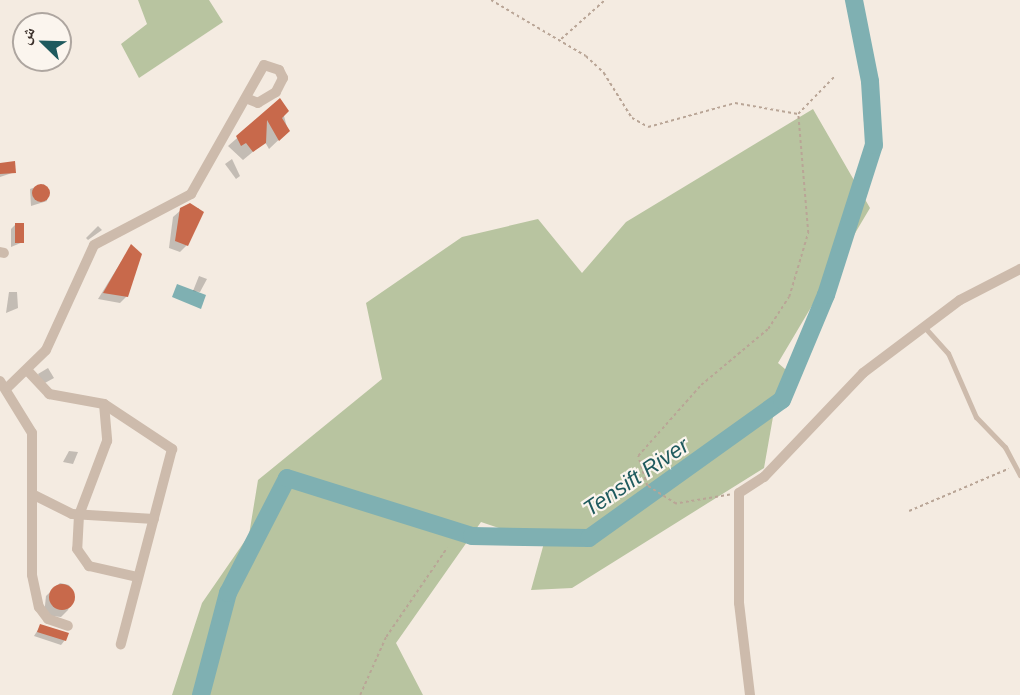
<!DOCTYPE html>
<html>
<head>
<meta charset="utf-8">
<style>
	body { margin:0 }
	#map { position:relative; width:1020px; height:695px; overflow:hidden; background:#f4ebe1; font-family:Helvetica,"Noto Naskh Arabic",sans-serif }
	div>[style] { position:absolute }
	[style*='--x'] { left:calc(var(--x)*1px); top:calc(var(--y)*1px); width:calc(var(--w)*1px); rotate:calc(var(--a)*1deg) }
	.green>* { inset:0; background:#b8c4a0 }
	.water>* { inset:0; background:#7fb0b2 }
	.shadow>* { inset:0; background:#0003 }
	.river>* { height:18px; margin:-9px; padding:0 9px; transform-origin:9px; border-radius:9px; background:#7fb0b2 }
	.building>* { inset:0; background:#c8694b }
	.round { border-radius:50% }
	.path>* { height:1.5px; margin-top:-0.75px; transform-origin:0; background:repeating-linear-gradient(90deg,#b9a596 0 3px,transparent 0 6px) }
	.service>* { height:5px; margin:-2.5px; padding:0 2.5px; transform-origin:2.5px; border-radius:2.5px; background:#cdbbac }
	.minor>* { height:10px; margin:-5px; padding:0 5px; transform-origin:5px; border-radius:5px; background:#cdbbac }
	span { translate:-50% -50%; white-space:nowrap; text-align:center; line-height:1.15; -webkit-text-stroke:4.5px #fbf5ee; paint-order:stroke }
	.water-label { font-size:22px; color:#1f5a5e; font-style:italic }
	.north { position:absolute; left:12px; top:12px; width:60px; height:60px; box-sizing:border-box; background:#fbf5ee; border:2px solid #aea6a0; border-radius:50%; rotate:293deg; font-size:16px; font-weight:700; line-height:24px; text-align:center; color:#3b302b }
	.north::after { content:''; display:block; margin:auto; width:21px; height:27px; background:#1f5a5e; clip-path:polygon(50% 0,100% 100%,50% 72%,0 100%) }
</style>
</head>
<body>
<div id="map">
	<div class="green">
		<i style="clip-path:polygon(138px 0,209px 0,223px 22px,139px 78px,121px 44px,147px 24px)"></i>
		<i style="clip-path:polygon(813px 109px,870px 208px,778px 363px,799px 381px,773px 417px,764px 468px,572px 588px,531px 590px,544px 543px,481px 522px,396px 643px,423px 695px,172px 695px,202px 603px,249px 535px,258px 480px,382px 379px,366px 303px,462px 237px,538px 219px,582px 273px,626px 222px)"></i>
	</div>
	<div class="water">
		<i style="clip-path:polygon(177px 284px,206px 295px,201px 309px,172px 297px)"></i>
	</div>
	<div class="shadow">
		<i style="clip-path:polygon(280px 101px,288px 131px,269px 149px,265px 142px,243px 160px,228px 146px)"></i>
		<i style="clip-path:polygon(232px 159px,240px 176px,236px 179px,225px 164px)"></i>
		<i style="clip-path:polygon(0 164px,15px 172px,0 177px)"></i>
		<i style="clip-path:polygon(44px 184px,47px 201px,31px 206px,30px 189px)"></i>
		<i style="clip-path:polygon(199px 208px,187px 245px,180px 252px,169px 248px,173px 217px,181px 210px)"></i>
		<i style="clip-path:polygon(15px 225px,23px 242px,11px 247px,11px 229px)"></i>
		<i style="clip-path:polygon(98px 226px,102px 230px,88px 240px,86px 238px)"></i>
		<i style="clip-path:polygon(131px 246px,127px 296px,120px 303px,98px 299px)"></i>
		<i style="clip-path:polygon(199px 276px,207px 279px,200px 292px,193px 291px)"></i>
		<i style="clip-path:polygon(9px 292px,17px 292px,18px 308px,6px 313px)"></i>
		<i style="clip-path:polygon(48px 368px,54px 378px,43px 384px,38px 374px)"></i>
		<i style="clip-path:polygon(69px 451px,78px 452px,73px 464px,63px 462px)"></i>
		<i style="clip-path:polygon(60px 583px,69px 585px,74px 594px,68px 610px,61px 617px,44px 615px,46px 596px)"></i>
		<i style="clip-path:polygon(41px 625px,65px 640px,61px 645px,34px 636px)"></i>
	</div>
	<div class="river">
		<i style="--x:201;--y:695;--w:106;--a:-75.2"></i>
		<i style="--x:228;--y:593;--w:129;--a:-62.8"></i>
		<i style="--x:287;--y:478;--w:194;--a:17.4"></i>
		<i style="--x:472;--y:536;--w:117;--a:1"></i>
		<i style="--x:589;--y:538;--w:237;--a:-35.6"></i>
		<i style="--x:782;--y:400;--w:114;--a:-67.3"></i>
		<i style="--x:826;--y:295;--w:157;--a:-72.3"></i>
		<i style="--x:874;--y:145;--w:64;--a:-93.6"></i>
		<i style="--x:870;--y:81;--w:83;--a:-101.2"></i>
	</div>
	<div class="building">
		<i style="clip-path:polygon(280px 98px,289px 111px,282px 118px,290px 131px,279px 141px,267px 120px,266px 143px,253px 152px,246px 143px,241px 146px,236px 136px)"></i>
		<i style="clip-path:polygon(15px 161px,16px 173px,0 174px,0 163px)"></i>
		<i class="round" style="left:32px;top:184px;width:18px;height:18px"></i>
		<i style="clip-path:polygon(190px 203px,204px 212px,188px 246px,175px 241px,180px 208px)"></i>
		<i style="clip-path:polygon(15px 223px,24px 223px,24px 243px,15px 243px)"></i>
		<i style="clip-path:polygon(131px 244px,142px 254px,128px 297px,103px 293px)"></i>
		<i class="round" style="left:49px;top:584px;width:26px;height:26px"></i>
		<i style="clip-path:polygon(40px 624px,69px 633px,66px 641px,37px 632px)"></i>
	</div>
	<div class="path">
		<i style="--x:491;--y:0;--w:110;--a:30.5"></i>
		<i style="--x:586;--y:56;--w:25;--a:43"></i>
		<i style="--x:604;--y:73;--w:53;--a:58.1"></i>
		<i style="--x:632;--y:118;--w:18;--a:29"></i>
		<i style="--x:648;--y:127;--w:90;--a:-15.4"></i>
		<i style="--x:735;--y:103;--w:64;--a:9.9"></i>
		<i style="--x:561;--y:39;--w:59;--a:-41.6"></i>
		<i style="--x:730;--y:495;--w:55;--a:170.5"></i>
		<i style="--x:676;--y:504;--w:34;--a:-148"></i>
		<i style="--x:647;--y:486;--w:31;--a:-107"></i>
		<i style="--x:638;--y:456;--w:95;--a:-48.4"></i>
		<i style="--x:701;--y:385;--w:87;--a:-39.9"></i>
		<i style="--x:768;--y:329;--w:38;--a:-57"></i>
		<i style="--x:789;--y:297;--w:67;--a:-73.5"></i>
		<i style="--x:808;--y:233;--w:119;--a:-94.8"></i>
		<i style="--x:798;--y:114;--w:52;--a:-45.8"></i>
		<i style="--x:909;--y:511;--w:108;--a:-23"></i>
		<i style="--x:360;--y:695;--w:64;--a:-65.9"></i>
		<i style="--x:386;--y:637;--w:108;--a:-55.6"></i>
	</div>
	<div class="service">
		<i style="--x:927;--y:330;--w:31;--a:48"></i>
		<i style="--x:948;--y:353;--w:70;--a:66.4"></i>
		<i style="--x:976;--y:417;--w:42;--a:46"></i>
		<i style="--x:1005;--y:447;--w:32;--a:62"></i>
	</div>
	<div class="minor">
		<i style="--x:0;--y:252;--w:4;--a:14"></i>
		<i style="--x:27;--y:370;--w:33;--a:47"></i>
		<i style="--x:49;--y:394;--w:56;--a:10.3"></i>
		<i style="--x:104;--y:404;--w:82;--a:33.5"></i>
		<i style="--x:172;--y:449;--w:202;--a:104.7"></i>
		<i style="--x:0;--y:381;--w:61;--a:58.4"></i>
		<i style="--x:32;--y:433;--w:142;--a:90"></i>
		<i style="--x:32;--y:575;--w:33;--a:78"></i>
		<i style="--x:39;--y:607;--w:15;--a:53"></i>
		<i style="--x:48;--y:619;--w:21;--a:19"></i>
		<i style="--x:8;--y:387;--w:53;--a:-44.2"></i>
		<i style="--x:46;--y:350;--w:115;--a:-65.4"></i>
		<i style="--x:94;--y:245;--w:110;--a:-27.7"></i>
		<i style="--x:191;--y:194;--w:148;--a:-60.5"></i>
		<i style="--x:264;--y:65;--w:16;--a:18"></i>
		<i style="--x:279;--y:70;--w:9;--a:63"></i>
		<i style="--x:283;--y:78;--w:16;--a:117"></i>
		<i style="--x:276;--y:92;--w:21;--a:149"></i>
		<i style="--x:258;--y:103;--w:11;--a:-158"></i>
		<i style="--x:104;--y:404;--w:37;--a:85"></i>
		<i style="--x:107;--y:441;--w:79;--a:110.7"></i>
		<i style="--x:79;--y:515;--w:34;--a:93"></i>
		<i style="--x:77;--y:549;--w:21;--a:55"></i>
		<i style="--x:89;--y:566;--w:49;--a:12.9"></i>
		<i style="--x:34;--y:495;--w:42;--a:26.6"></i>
		<i style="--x:72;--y:514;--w:82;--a:3.5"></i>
		<i style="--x:750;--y:695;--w:93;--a:-96.8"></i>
		<i style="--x:739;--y:603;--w:110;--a:-90"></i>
		<i style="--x:739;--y:493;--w:30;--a:-33"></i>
		<i style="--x:764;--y:477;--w:144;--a:-46.4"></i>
		<i style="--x:863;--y:373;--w:121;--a:-37"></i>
		<i style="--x:960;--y:300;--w:68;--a:-27.3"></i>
	</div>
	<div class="water-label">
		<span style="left:636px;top:477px;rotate:-34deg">Tensift River</span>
	</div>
	<div class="north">ش</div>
</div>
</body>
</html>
